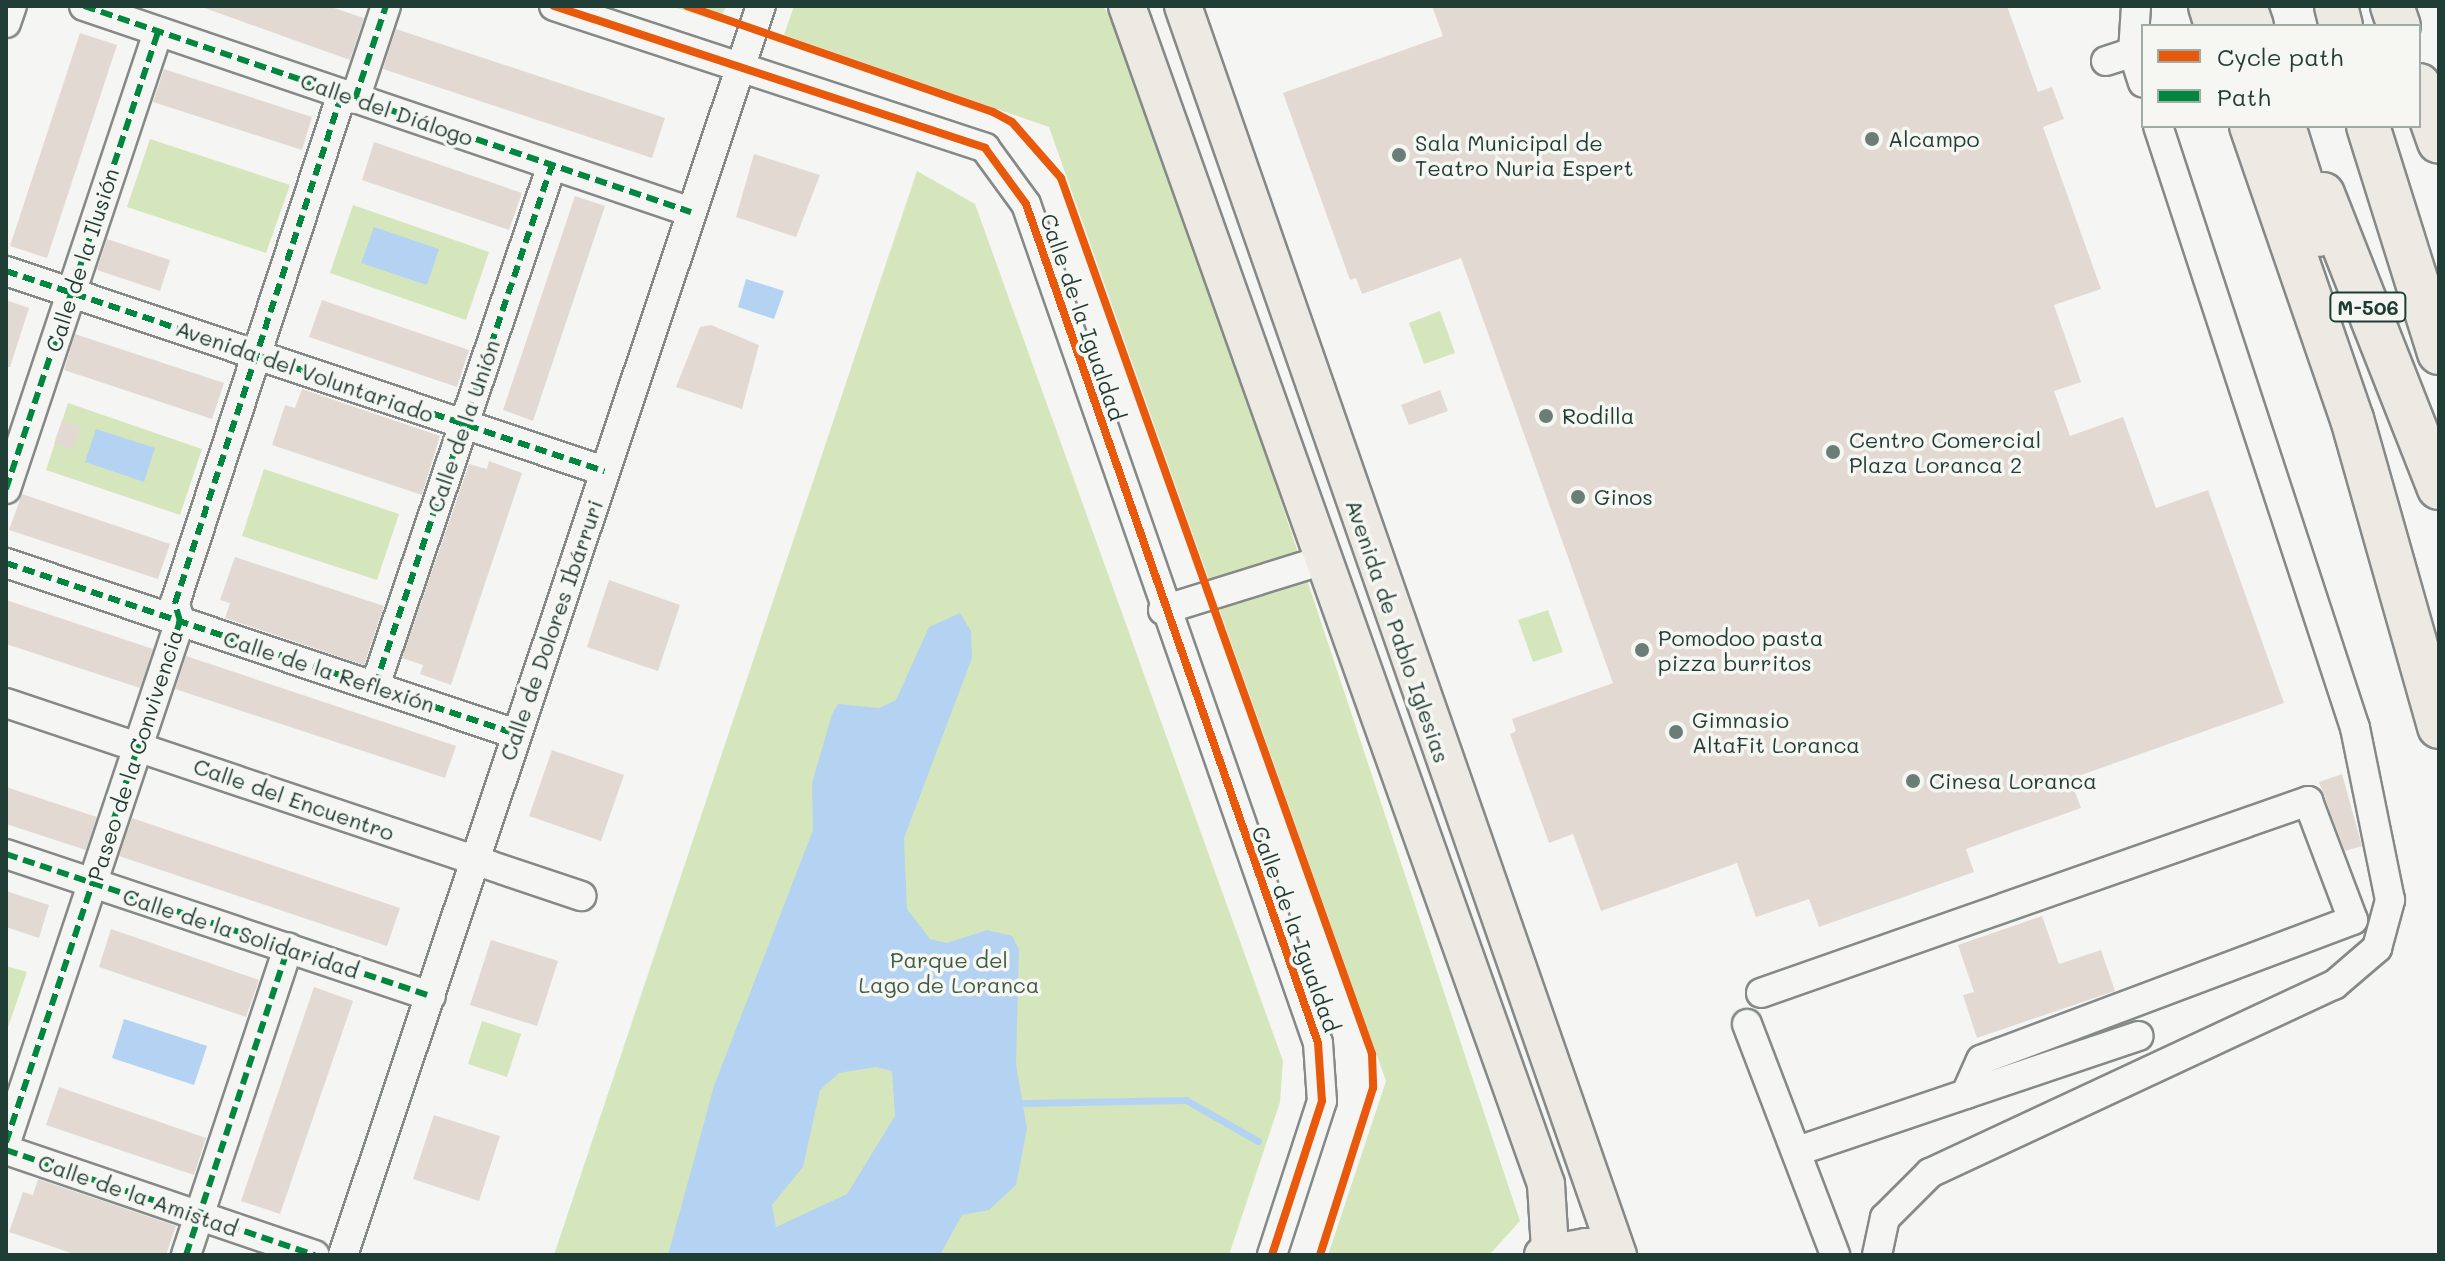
<!DOCTYPE html>
<html>
<head>
<meta charset="utf-8">
<style>
	body { margin:0 }
	#map { position:relative; width:2445px; height:1261px; overflow:hidden; background:#f5f5f3; font-family:Mali,sans-serif }
	div>[style] { position:absolute }
	[style*='--x'] { left:calc(var(--x)*1px); top:calc(var(--y)*1px); width:calc(var(--w)*1px); rotate:calc(var(--a)*1deg) }
	.green>* { inset:0; background:#d5e6bd }
	.water>* { inset:0; background:#b4d3f2 }
	.stream>* { height:7px; margin:-3.5px; padding:0 3.5px; transform-origin:3.5px; border-radius:3.5px; background:#b4d3f2 }
	.building>* { inset:0; background:#e2dad2 }
	.roads { filter:drop-shadow(2px 0 #858a88) drop-shadow(-2px 0 #858a88) drop-shadow(0 2px #858a88) drop-shadow(0 -2px #858a88) }
	.minor>* { height:28px; margin:-14px; padding:0 14px; transform-origin:14px; border-radius:14px; background:#f5f5f3 }
	.major>* { height:36px; margin:-18px; padding:0 18px; transform-origin:18px; border-radius:18px; background:#edeae4 }
	.highway>* { height:42px; margin:-21px; padding:0 21px; transform-origin:21px; border-radius:21px; background:#edeae4 }
	.quiet>* { height:6px; margin-top:-3px; transform-origin:0; background:repeating-linear-gradient(90deg,#00873e 0 12px,transparent 0 18px) }
	.cycleway>* { height:8px; margin:-4px; padding:0 4px; transform-origin:4px; border-radius:4px; background:#e8590c }
	.dots>* { width:22px; height:22px; translate:-50% -50%; box-sizing:border-box; border:4px solid #f6f6f2; border-radius:50% }
	span { translate:-50% -50%; white-space:nowrap; text-align:center; line-height:1.15; -webkit-text-stroke:7px #f6f6f2; paint-order:stroke }
	.shield-label span { padding:2px 6px; background:#f6f6f2; border:2px solid; border-radius:6px; -webkit-text-stroke-width:0 }
	.shield-label { font-size:20px; color:#1f3d34; font-weight:700 }
	.street-label { font-size:22px; color:#1f3d34 }
	.poi-label { font-size:22px; color:#1f3d34 }
	.left { translate:0 -50%; text-align:left }
	.park-label { font-size:22px; color:#3e5c47 }
	.frame { position:absolute; inset:0; border:8px solid #1f3d34; pointer-events:none }
	.legend { position:absolute; left:2141px; top:24px; width:280px; height:104px; box-sizing:border-box; background:#f6f6f2; border:2px solid #a0aca6; margin:0; padding:10px 14px; list-style:none; font-size:24px; color:#1f3d34 }
	.legend li { display:flex; align-items:center; gap:16px; height:40px }
	.legend b { width:40px; border:2px solid #a0aca6 }
</style>
</head>
<body>
<div id="map">
	<div class="green">
		<i style="clip-path:polygon(670px 6px,726px 6px,719px 22px)"></i>
		<i style="clip-path:polygon(794px 6px,1103px 6px,1131px 50px,1520px 1221px,1489px 1255px,1328px 1255px,1386px 1081px,1049px 127px,784px 35px)"></i>
		<i style="clip-path:polygon(150px 139px,290px 185px,266px 253px,127px 207px)"></i>
		<i style="clip-path:polygon(917px 171px,975px 204px,1283px 1061px,1280px 1102px,1229px 1255px,554px 1255px)"></i>
		<i style="clip-path:polygon(353px 205px,489px 252px,466px 320px,330px 273px)"></i>
		<i style="clip-path:polygon(1440px 311px,1455px 353px,1424px 364px,1409px 323px)"></i>
		<i style="clip-path:polygon(68px 403px,202px 449px,180px 515px,46px 470px)"></i>
		<i style="clip-path:polygon(264px 469px,399px 514px,377px 580px,242px 536px)"></i>
		<i style="clip-path:polygon(1548px 610px,1563px 652px,1533px 662px,1518px 620px)"></i>
		<i style="clip-path:polygon(6px 966px,27px 972px,6px 1033px)"></i>
		<i style="clip-path:polygon(482px 1021px,521px 1034px,507px 1077px,468px 1064px)"></i>
	</div>
	<div class="water">
		<i style="clip-path:polygon(374px 227px,439px 249px,427px 285px,361px 263px)"></i>
		<i style="clip-path:polygon(746px 279px,784px 291px,774px 319px,738px 307px)"></i>
		<i style="clip-path:polygon(96px 429px,155px 448px,144px 482px,85px 462px)"></i>
		<i style="clip-path:polygon(evenodd,960px 613px,971px 631px,972px 658px,904px 838px,907px 909px,930px 939px,947px 943px,987px 930px,1012px 936px,1019px 949px,1016px 1064px,1027px 1129px,1016px 1185px,989px 1210px,962px 1215px,940px 1255px,668px 1255px,714px 1086px,813px 830px,812px 783px,832px 714px,838px 704px,879px 708px,896px 700px,929px 627px,960px 613px,876px 1067px,892px 1071px,895px 1116px,847px 1194px,776px 1227px,772px 1205px,803px 1167px,820px 1090px,839px 1073px,876px 1067px)"></i>
		<i style="clip-path:polygon(124px 1019px,207px 1046px,194px 1085px,112px 1058px)"></i>
	</div>
	<div class="stream">
		<i style="--x:1024;--y:1103;--w:162;--a:-1.1"></i>
		<i style="--x:1186;--y:1100;--w:83;--a:29.7"></i>
	</div>
	<div class="building">
		<i style="clip-path:polygon(199px 6px,328px 6px,364px 18px,350px 60px)"></i>
		<i style="clip-path:polygon(1432px 6px,2007px 6px,2038px 92px,2052px 87px,2064px 119px,2043px 127px,2101px 289px,2054px 305px,2081px 382px,2054px 391px,2070px 436px,2123px 417px,2156px 508px,2208px 490px,2284px 703px,2070px 779px,2081px 808px,1966px 849px,1974px 872px,1819px 927px,1809px 899px,1756px 917px,1737px 863px,1601px 911px,1573px 834px,1549px 843px,1510px 734px,1516px 731px,1512px 719px,1613px 683px,1461px 258px,1362px 294px,1356px 278px,1350px 280px,1283px 93px,1443px 36px)"></i>
		<i style="clip-path:polygon(396px 29px,665px 118px,652px 158px,383px 69px)"></i>
		<i style="clip-path:polygon(80px 33px,117px 45px,47px 258px,10px 246px)"></i>
		<i style="clip-path:polygon(164px 69px,312px 117px,302px 150px,153px 102px)"></i>
		<i style="clip-path:polygon(374px 142px,522px 193px,509px 230px,362px 180px)"></i>
		<i style="clip-path:polygon(754px 154px,820px 175px,796px 237px,736px 217px)"></i>
		<i style="clip-path:polygon(575px 196px,605px 206px,533px 421px,503px 410px)"></i>
		<i style="clip-path:polygon(107px 239px,170px 260px,160px 291px,97px 270px)"></i>
		<i style="clip-path:polygon(6px 300px,29px 308px,10px 367px,6px 367px)"></i>
		<i style="clip-path:polygon(322px 300px,469px 350px,457px 387px,309px 337px)"></i>
		<i style="clip-path:polygon(711px 325px,759px 345px,742px 409px,676px 387px,700px 327px)"></i>
		<i style="clip-path:polygon(75px 334px,224px 383px,212px 419px,64px 370px)"></i>
		<i style="clip-path:polygon(302px 389px,440px 436px,422px 495px,272px 445px,285px 405px,295px 408px)"></i>
		<i style="clip-path:polygon(1440px 390px,1448px 411px,1409px 425px,1401px 405px)"></i>
		<i style="clip-path:polygon(62px 420px,81px 427px,73px 450px,54px 444px)"></i>
		<i style="clip-path:polygon(489px 461px,522px 473px,451px 685px,420px 674px,423px 665px,402px 658px,469px 464px,487px 469px)"></i>
		<i style="clip-path:polygon(22px 494px,170px 544px,158px 579px,9px 530px)"></i>
		<i style="clip-path:polygon(235px 557px,384px 606px,364px 665px,225px 618px,230px 603px,220px 600px)"></i>
		<i style="clip-path:polygon(609px 580px,680px 605px,658px 671px,587px 647px)"></i>
		<i style="clip-path:polygon(6px 600px,153px 649px,140px 688px,6px 644px)"></i>
		<i style="clip-path:polygon(186px 656px,456px 746px,445px 778px,175px 689px)"></i>
		<i style="clip-path:polygon(552px 750px,624px 775px,601px 841px,529px 816px)"></i>
		<i style="clip-path:polygon(2342px 774px,2362px 846px,2345px 851px,2319px 782px)"></i>
		<i style="clip-path:polygon(6px 787px,97px 817px,86px 850px,6px 824px)"></i>
		<i style="clip-path:polygon(132px 818px,400px 908px,387px 946px,119px 856px)"></i>
		<i style="clip-path:polygon(6px 891px,49px 905px,39px 938px,6px 927px)"></i>
		<i style="clip-path:polygon(2042px 916px,2059px 964px,2101px 950px,2115px 991px,1977px 1038px,1963px 995px,1974px 992px,1958px 945px)"></i>
		<i style="clip-path:polygon(111px 929px,259px 980px,246px 1017px,99px 967px)"></i>
		<i style="clip-path:polygon(491px 940px,558px 961px,537px 1026px,470px 1005px)"></i>
		<i style="clip-path:polygon(314px 987px,353px 1001px,280px 1214px,241px 1201px)"></i>
		<i style="clip-path:polygon(59px 1087px,206px 1138px,194px 1175px,46px 1125px)"></i>
		<i style="clip-path:polygon(434px 1115px,500px 1136px,479px 1201px,413px 1179px)"></i>
		<i style="clip-path:polygon(38px 1179px,176px 1226px,166px 1255px,77px 1255px,9px 1232px,23px 1192px,33px 1195px)"></i>
	</div>
	<div class="roads">
		<div class="minor">
			<i style="--x:84;--y:6;--w:641;--a:18.75"></i>
			<i style="--x:554;--y:6;--w:454;--a:18.2"></i>
			<i style="--x:985;--y:148;--w:69;--a:53.8"></i>
			<i style="--x:1026;--y:204;--w:888;--a:70.81"></i>
			<i style="--x:1318;--y:1043;--w:58;--a:86.1"></i>
			<i style="--x:1322;--y:1101;--w:162;--a:108"></i>
			<i style="--x:2136;--y:6;--w:46;--a:93.7"></i>
			<i style="--x:2133;--y:52;--w:32;--a:72"></i>
			<i style="--x:6;--y:23;--w:18;--a:-71"></i>
			<i style="--x:2106;--y:61;--w:28;--a:-18"></i>
			<i style="--x:355;--y:99;--w:98;--a:-71.6"></i>
			<i style="--x:6;--y:271;--w:631;--a:18.49"></i>
			<i style="--x:6;--y:489;--w:482;--a:-71.6"></i>
			<i style="--x:6;--y:563;--w:538;--a:18.54"></i>
			<i style="--x:1163;--y:610;--w:172;--a:-17.3"></i>
			<i style="--x:375;--y:686;--w:550;--a:-71.24"></i>
			<i style="--x:6;--y:703;--w:607;--a:18.55"></i>
			<i style="--x:6;--y:854;--w:448;--a:18.5"></i>
			<i style="--x:1761;--y:993;--w:580;--a:-19.34"></i>
			<i style="--x:2308;--y:801;--w:127;--a:69.3"></i>
			<i style="--x:2353;--y:920;--w:397;--a:159.4"></i>
			<i style="--x:1981;--y:1060;--w:37;--a:114"></i>
			<i style="--x:1966;--y:1094;--w:177;--a:161.3"></i>
			<i style="--x:1747;--y:1024;--w:247;--a:69.1"></i>
			<i style="--x:1966;--y:1094;--w:182;--a:-18.6"></i>
			<i style="--x:6;--y:1142;--w:549;--a:-71.53"></i>
			<i style="--x:180;--y:621;--w:19;--a:-106"></i>
			<i style="--x:175;--y:603;--w:536;--a:-71.84"></i>
			<i style="--x:6;--y:1150;--w:326;--a:18.8"></i>
			<i style="--x:186;--y:1255;--w:324;--a:-71.6"></i>
			<i style="--x:343;--y:1255;--w:1317;--a:-71.5"></i>
			<i style="--x:1877;--y:1255;--w:38;--a:-78"></i>
			<i style="--x:1885;--y:1218;--w:64;--a:-45"></i>
			<i style="--x:1930;--y:1173;--w:446;--a:-25"></i>
			<i style="--x:2334;--y:985;--w:57;--a:-40.7"></i>
			<i style="--x:2377;--y:948;--w:50;--a:-74.8"></i>
			<i style="--x:2390;--y:900;--w:176;--a:-101.5"></i>
			<i style="--x:2355;--y:728;--w:633;--a:-108.12"></i>
		</div>
		<div class="major">
			<i style="--x:1127;--y:6;--w:1250;--a:70.42"></i>
			<i style="--x:1546;--y:1184;--w:66;--a:86.5"></i>
			<i style="--x:1183;--y:6;--w:1323;--a:70.8"></i>
			<i style="--x:1543;--y:1255;--w:44;--a:-10.5"></i>
			<i style="--x:1586;--y:1247;--w:24;--a:19"></i>
		</div>
		<div class="highway">
			<i style="--x:2210;--y:6;--w:21;--a:73"></i>
			<i style="--x:2245;--y:6;--w:21;--a:71"></i>
			<i style="--x:2336;--y:6;--w:21;--a:76"></i>
			<i style="--x:2392;--y:6;--w:21;--a:71"></i>
			<i style="--x:2419;--y:85;--w:60;--a:70.7"></i>
			<i style="--x:2251;--y:126;--w:310;--a:71"></i>
			<i style="--x:2352;--y:419;--w:320;--a:74.2"></i>
			<i style="--x:2284;--y:126;--w:114;--a:72.7"></i>
			<i style="--x:2368;--y:126;--w:238;--a:72.6"></i>
			<i style="--x:2323;--y:194;--w:316;--a:68.5"></i>
		</div>
	</div>
	<div class="quiet">
		<i style="--x:84;--y:6;--w:641;--a:18.75"></i>
		<i style="--x:355;--y:99;--w:98;--a:-71.6"></i>
		<i style="--x:6;--y:271;--w:631;--a:18.49"></i>
		<i style="--x:6;--y:489;--w:482;--a:-71.6"></i>
		<i style="--x:6;--y:563;--w:538;--a:18.54"></i>
		<i style="--x:375;--y:686;--w:550;--a:-71.24"></i>
		<i style="--x:6;--y:854;--w:448;--a:18.5"></i>
		<i style="--x:6;--y:1142;--w:549;--a:-71.53"></i>
		<i style="--x:180;--y:621;--w:19;--a:-106"></i>
		<i style="--x:175;--y:603;--w:536;--a:-71.84"></i>
		<i style="--x:6;--y:1150;--w:326;--a:18.8"></i>
		<i style="--x:186;--y:1255;--w:324;--a:-71.6"></i>
	</div>
	<div class="cycleway">
		<i style="--x:554;--y:6;--w:454;--a:18.2"></i>
		<i style="--x:985;--y:148;--w:69;--a:53.8"></i>
		<i style="--x:1026;--y:204;--w:888;--a:70.81"></i>
		<i style="--x:1318;--y:1043;--w:58;--a:86.1"></i>
		<i style="--x:1322;--y:1101;--w:162;--a:108"></i>
		<i style="--x:687;--y:6;--w:324;--a:19.1"></i>
		<i style="--x:993;--y:112;--w:21;--a:28"></i>
		<i style="--x:1012;--y:122;--w:74;--a:48.8"></i>
		<i style="--x:1061;--y:178;--w:930;--a:70.45"></i>
		<i style="--x:1372;--y:1054;--w:34;--a:88"></i>
		<i style="--x:1373;--y:1088;--w:175;--a:107.6"></i>
	</div>
	<div class="dots">
		<i style="left:1872px;top:139px;background:#6a7d77"></i>
		<i style="left:1399px;top:155px;background:#6a7d77"></i>
		<i style="left:1546px;top:416px;background:#6a7d77"></i>
		<i style="left:1833px;top:452px;background:#6a7d77"></i>
		<i style="left:1578px;top:497px;background:#6a7d77"></i>
		<i style="left:1642px;top:650px;background:#6a7d77"></i>
		<i style="left:1676px;top:732px;background:#6a7d77"></i>
		<i style="left:1913px;top:781px;background:#6a7d77"></i>
	</div>
	<div class="shield-label">
		<span style="left:2368px;top:307px">M-506</span>
	</div>
	<div class="street-label">
		<span style="left:387px;top:109px;rotate:19deg">Calle del Diálogo</span>
		<span style="left:82px;top:260px;rotate:-72deg">Calle de la Ilusión</span>
		<span style="left:1083px;top:317px;rotate:71deg">Calle de la Igualdad</span>
		<span style="left:305px;top:371px;rotate:19deg">Avenida del Voluntariado</span>
		<span style="left:463px;top:426px;rotate:-71deg">Calle de la Unión</span>
		<span style="left:551px;top:630px;rotate:-71deg">Calle de Dolores Ibárruri</span>
		<span style="left:1398px;top:631px;rotate:71deg">Avenida de Pablo Iglesias</span>
		<span style="left:329px;top:671px;rotate:18deg">Calle de la Reflexión</span>
		<span style="left:135px;top:755px;rotate:-72deg">Paseo de la Convivencia</span>
		<span style="left:294px;top:799px;rotate:19deg">Calle del Encuentro</span>
		<span style="left:1296px;top:929px;rotate:70deg">Calle de la Igualdad</span>
		<span style="left:241px;top:933px;rotate:18deg">Calle de la Solidaridad</span>
		<span style="left:138px;top:1195px;rotate:19deg">Calle de la Amistad</span>
	</div>
	<div class="poi-label">
		<span class="left" style="left:1888px;top:139px">Alcampo</span>
		<span class="left" style="left:1415px;top:155px">Sala Municipal de<br>Teatro Nuria Espert</span>
		<span class="left" style="left:1562px;top:416px">Rodilla</span>
		<span class="left" style="left:1849px;top:452px">Centro Comercial<br>Plaza Loranca 2</span>
		<span class="left" style="left:1594px;top:497px">Ginos</span>
		<span class="left" style="left:1658px;top:650px">Pomodoo pasta<br>pizza burritos</span>
		<span class="left" style="left:1692px;top:732px">Gimnasio<br>AltaFit Loranca</span>
		<span class="left" style="left:1929px;top:781px">Cinesa Loranca</span>
	</div>
	<div class="park-label">
		<span style="left:949px;top:972px">Parque del<br>Lago de Loranca</span>
	</div>
	<div class="frame"></div>
	<ul class="legend">
	<li><b style="height:10px;background:#e8590c"></b>Cycle path</li>
	<li><b style="height:10px;background:#00873e"></b>Path</li>
	</ul>
</div>
</body>
</html>
